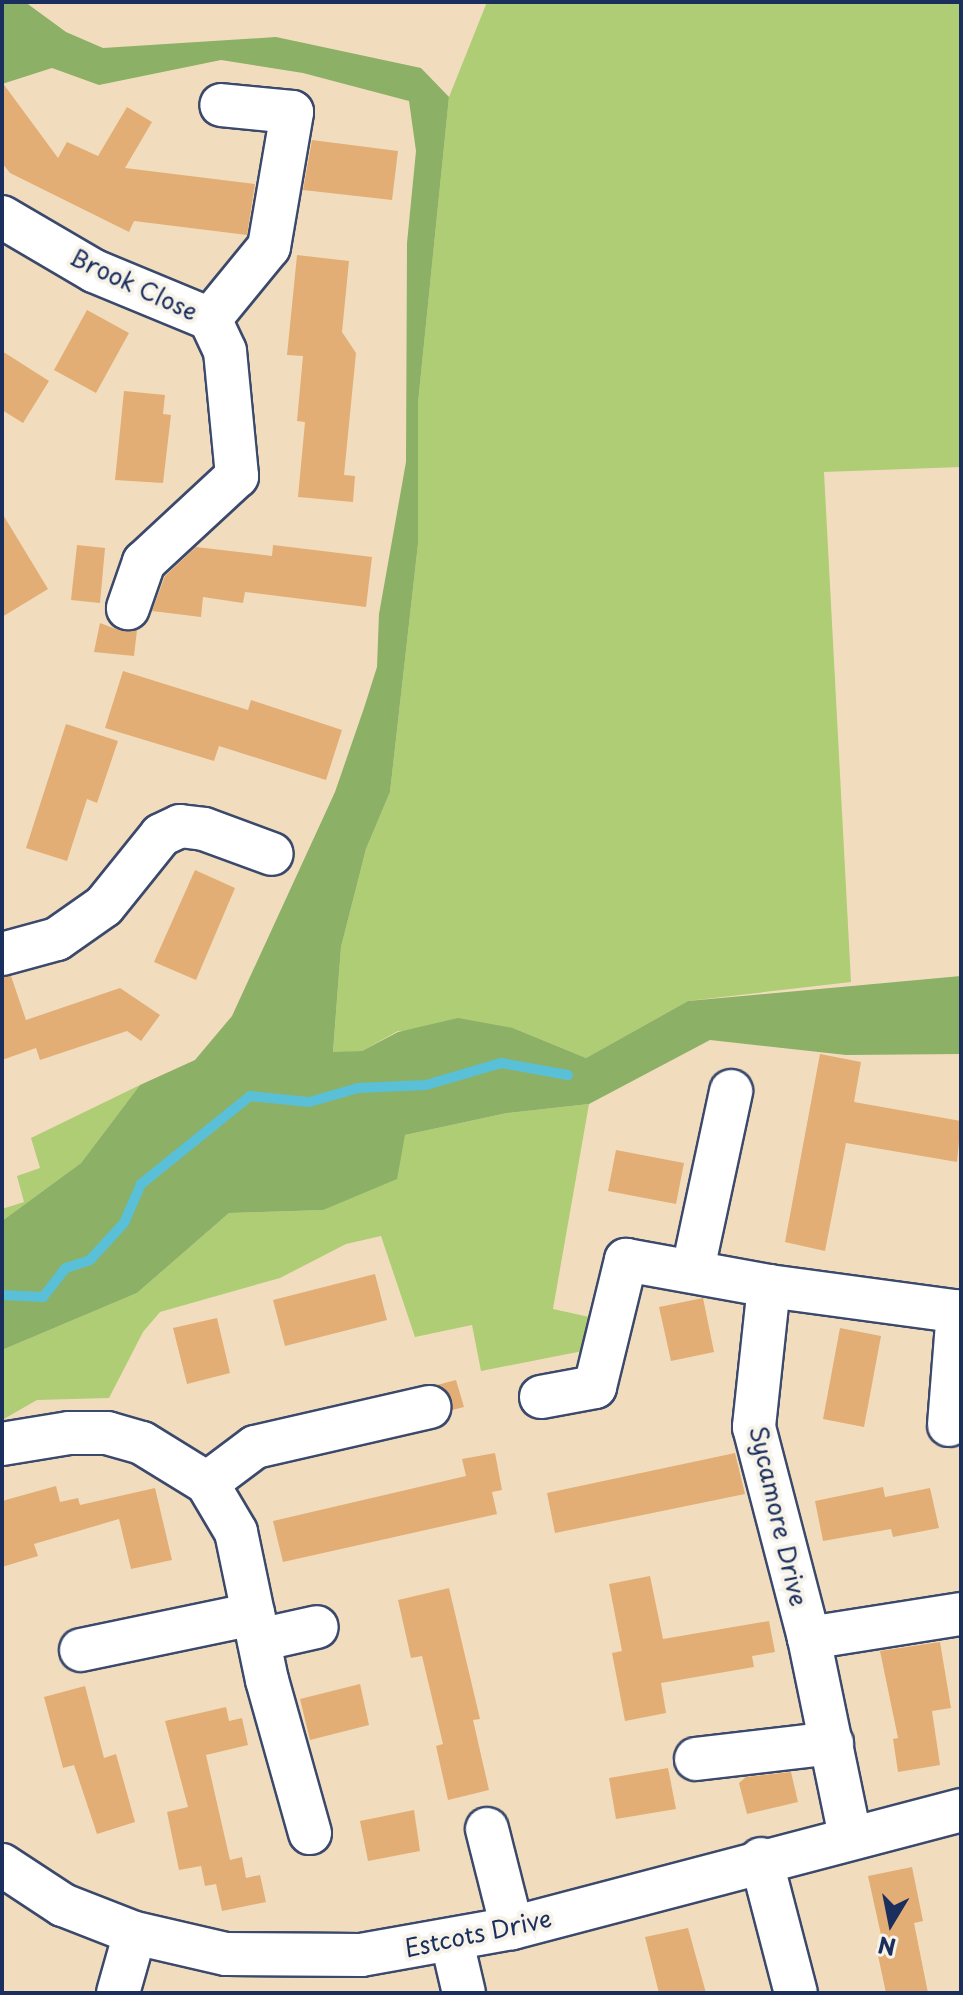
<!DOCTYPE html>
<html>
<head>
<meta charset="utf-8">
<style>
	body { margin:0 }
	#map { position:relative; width:963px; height:1995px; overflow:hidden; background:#f1ddbd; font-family:"Playpen Sans",sans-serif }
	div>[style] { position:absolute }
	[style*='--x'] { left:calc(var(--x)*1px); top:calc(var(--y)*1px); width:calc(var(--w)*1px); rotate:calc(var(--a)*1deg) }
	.green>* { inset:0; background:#afcd75 }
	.forest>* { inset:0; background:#8bb066 }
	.stream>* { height:10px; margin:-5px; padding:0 5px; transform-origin:5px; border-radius:5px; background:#5ac0d7 }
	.building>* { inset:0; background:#e2ae75 }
	.roads { filter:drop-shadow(2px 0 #3b496c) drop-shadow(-2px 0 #3b496c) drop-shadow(0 2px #3b496c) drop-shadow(0 -2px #3b496c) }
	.minor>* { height:42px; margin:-21px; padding:0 21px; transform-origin:21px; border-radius:21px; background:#fff }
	span { translate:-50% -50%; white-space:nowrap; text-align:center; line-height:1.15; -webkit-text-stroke:8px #f7f3e8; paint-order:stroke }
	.street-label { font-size:24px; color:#1b2f5e }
	.frame { position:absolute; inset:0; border:4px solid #1b2f5e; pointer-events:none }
	.north { position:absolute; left:851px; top:1883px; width:80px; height:80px; -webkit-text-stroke:6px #f7f3e8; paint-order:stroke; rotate:190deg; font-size:22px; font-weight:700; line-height:32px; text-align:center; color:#1b2f5e }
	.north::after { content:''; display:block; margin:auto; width:28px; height:36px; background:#1b2f5e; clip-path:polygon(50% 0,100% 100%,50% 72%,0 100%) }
</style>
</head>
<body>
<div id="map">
	<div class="green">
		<i style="clip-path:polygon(487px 2px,961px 2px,961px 467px,824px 472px,851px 982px,688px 1001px,586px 1058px,513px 1028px,398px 1031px,362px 1051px,333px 1053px,341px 947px,366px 849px,390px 792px,418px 544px,418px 403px,449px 97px)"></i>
		<i style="clip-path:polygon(140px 1085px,81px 1163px,2px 1221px,2px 1209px,24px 1202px,17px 1176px,40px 1168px,31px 1138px)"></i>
		<i style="clip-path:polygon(589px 1104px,553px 1309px,603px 1320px,598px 1348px,481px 1371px,472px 1325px,415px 1337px,381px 1236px,346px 1244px,280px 1278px,160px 1312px,143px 1332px,109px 1398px,37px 1400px,2px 1420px,2px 1350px,137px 1293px,229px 1213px,323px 1210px,405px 1135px,507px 1113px)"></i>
	</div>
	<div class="forest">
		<i style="clip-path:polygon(2px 2px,25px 2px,66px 32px,103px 48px,276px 37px,421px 68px,449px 97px,418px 403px,418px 544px,390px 792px,366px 849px,341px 947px,333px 1052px,362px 1051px,398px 1032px,458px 1018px,513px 1028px,586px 1058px,688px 1001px,961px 976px,961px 1054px,846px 1055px,710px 1040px,589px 1104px,507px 1113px,405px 1135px,397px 1179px,323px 1210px,229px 1213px,137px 1293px,2px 1350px,2px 1221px,81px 1163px,140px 1085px,195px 1060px,232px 1016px,335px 792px,364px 708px,377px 667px,379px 614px,406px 462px,407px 243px,416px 151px,409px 101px,303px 73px,221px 60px,99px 85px,52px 68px,2px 84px)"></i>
	</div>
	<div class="stream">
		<i style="--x:2;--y:1295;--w:41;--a:2.8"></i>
		<i style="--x:43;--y:1297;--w:37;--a:-52"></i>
		<i style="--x:66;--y:1268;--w:25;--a:-18"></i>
		<i style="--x:90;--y:1260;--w:50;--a:-47.4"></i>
		<i style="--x:124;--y:1223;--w:43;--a:-66.4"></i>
		<i style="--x:141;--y:1184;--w:140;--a:-38.9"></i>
		<i style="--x:250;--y:1096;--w:59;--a:5.8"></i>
		<i style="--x:309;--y:1102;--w:51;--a:-15.9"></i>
		<i style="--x:358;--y:1088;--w:68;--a:-2.5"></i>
		<i style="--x:426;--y:1085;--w:78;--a:-16.3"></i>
		<i style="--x:501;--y:1063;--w:68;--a:10.2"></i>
	</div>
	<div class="building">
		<i style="clip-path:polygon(2px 82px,58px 158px,67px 142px,98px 156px,127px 107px,152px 122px,125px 168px,255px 184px,247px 235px,134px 221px,129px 232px,10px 173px,2px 163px)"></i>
		<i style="clip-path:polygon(312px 140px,398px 151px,392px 200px,303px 190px)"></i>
		<i style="clip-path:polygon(297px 255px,349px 261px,342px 332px,356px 353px,344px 475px,355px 476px,353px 502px,298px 497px,305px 422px,297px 421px,303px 356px,287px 355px)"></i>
		<i style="clip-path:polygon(87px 310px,129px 333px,96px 393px,54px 370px)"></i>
		<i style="clip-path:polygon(2px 351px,49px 381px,23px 423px,2px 410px)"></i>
		<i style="clip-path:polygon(124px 391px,165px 395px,163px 414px,171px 415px,163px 483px,115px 480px)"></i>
		<i style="clip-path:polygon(2px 513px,48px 589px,2px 617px)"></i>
		<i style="clip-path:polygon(77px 545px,105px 548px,100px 603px,71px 600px)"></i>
		<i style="clip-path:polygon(273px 545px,372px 557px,366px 607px,245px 592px,243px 603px,203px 597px,201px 617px,152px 611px,165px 576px,196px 547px,272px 556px)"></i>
		<i style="clip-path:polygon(100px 623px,121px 631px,137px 630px,134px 656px,94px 652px)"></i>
		<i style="clip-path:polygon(123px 671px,248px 710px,251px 700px,342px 730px,326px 780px,219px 746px,214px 761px,105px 728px)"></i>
		<i style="clip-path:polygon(66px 724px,118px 741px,97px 803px,87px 799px,67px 861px,26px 848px)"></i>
		<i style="clip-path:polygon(195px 870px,235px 888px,196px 980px,154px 962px)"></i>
		<i style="clip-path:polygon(11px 976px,26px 1020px,120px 988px,160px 1015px,141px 1041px,127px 1031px,40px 1060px,36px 1048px,2px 1060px,2px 977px)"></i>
		<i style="clip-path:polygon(820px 1054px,861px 1062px,854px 1102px,961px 1121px,957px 1162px,846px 1143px,825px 1251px,785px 1242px)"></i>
		<i style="clip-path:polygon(616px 1150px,684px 1163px,676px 1204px,608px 1191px)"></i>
		<i style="clip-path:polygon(375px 1274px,387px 1320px,285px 1346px,273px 1300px)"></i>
		<i style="clip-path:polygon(703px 1298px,714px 1352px,671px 1361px,659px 1307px)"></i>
		<i style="clip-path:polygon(217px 1318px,230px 1373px,187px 1384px,173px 1328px)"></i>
		<i style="clip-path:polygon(840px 1328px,881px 1336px,864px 1427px,823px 1419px)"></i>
		<i style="clip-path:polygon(456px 1380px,464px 1407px,452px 1410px,447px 1391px,437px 1385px)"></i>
		<i style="clip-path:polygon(495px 1453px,502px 1490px,492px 1492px,497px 1514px,283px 1562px,273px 1521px,466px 1476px,462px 1459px)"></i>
		<i style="clip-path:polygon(735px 1453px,745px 1494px,555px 1533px,547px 1493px)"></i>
		<i style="clip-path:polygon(56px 1486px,60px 1502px,78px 1498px,80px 1505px,155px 1488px,172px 1560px,131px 1569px,119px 1519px,34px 1544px,38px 1556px,2px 1567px,2px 1501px)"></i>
		<i style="clip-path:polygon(883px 1487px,885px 1497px,930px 1488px,939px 1528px,893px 1537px,891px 1529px,823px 1541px,815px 1501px)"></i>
		<i style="clip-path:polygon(650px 1576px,663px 1639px,769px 1621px,775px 1652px,752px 1656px,754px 1667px,661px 1683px,666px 1713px,625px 1721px,612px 1653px,622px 1651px,609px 1584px)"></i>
		<i style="clip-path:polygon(449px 1588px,480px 1719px,473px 1720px,489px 1790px,448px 1800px,436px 1746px,443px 1744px,422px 1656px,411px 1658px,398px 1600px)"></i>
		<i style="clip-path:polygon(940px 1642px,951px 1708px,932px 1711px,940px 1765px,898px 1772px,893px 1739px,898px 1738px,880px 1651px)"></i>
		<i style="clip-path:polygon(360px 1684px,369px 1725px,310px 1740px,300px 1699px)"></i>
		<i style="clip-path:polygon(85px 1686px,104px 1758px,116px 1754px,135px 1822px,97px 1834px,74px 1765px,63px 1768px,44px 1697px)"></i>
		<i style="clip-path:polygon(226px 1707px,229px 1721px,242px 1718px,248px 1745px,206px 1755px,230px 1860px,242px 1857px,246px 1878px,260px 1875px,266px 1902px,222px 1911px,216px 1884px,205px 1886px,201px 1866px,179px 1870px,167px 1812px,188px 1807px,165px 1721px)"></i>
		<i style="clip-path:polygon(668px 1768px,676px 1809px,616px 1819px,609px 1778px)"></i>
		<i style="clip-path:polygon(791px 1772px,798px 1802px,747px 1814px,739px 1783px,746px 1777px)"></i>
		<i style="clip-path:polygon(414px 1810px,420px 1851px,368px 1861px,360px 1821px)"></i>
		<i style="clip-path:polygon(912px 1867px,923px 1921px,914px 1923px,928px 1993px,886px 1993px,876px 1946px,883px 1944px,868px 1876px)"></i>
		<i style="clip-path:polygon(688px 1928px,706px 1993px,659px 1993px,645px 1937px)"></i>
	</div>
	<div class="roads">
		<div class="minor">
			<i style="--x:2;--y:217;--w:107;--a:30.4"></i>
			<i style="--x:94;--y:271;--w:126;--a:22.5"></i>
			<i style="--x:210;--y:319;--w:35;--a:65"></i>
			<i style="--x:225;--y:351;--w:126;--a:84.5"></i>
			<i style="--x:237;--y:476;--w:127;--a:137.2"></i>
			<i style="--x:144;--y:562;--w:49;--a:109.2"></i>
			<i style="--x:210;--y:319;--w:93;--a:-50.7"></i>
			<i style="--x:269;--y:247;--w:137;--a:-80.3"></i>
			<i style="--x:292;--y:112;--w:71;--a:-174.4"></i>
			<i style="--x:2;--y:954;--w:57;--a:-15.3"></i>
			<i style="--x:57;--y:939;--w:57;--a:-35.1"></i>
			<i style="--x:104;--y:906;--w:91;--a:-51.2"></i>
			<i style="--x:161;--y:835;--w:21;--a:-25"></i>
			<i style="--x:180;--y:826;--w:24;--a:7"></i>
			<i style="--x:204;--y:829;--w:72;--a:20.2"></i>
			<i style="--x:693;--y:1269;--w:182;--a:-77.9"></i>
			<i style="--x:769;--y:1286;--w:142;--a:96.1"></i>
			<i style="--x:754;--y:1427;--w:218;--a:75.4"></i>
			<i style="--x:809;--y:1638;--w:202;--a:78.3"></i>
			<i style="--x:541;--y:1397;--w:55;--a:-10.5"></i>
			<i style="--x:595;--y:1387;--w:131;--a:-76.3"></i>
			<i style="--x:626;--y:1260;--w:145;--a:10.3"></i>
			<i style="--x:769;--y:1286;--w:194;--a:7.7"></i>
			<i style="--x:949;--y:1425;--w:114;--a:-85.5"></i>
			<i style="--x:2;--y:1444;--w:68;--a:-9.3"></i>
			<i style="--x:69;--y:1433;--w:38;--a:0"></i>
			<i style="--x:107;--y:1433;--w:36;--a:16"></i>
			<i style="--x:142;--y:1443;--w:76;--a:31.6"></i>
			<i style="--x:207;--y:1483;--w:57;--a:59.4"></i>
			<i style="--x:236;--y:1532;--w:151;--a:78.2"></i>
			<i style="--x:267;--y:1680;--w:159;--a:74.3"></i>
			<i style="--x:207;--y:1483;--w:60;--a:-36.9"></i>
			<i style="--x:255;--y:1447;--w:179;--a:-12.9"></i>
			<i style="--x:809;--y:1638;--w:154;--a:-9"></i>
			<i style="--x:259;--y:1640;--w:59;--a:-12.6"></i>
			<i style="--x:81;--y:1650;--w:176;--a:-11.8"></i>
			<i style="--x:696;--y:1759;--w:137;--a:-6.7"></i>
			<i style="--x:487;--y:1829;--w:102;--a:75.8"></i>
			<i style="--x:761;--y:1859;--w:138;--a:75.4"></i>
			<i style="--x:2;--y:1865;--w:73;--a:33.3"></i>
			<i style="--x:63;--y:1905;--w:77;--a:21.3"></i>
			<i style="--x:135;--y:1933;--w:93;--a:13"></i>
			<i style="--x:226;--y:1954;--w:135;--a:0.4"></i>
			<i style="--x:361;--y:1955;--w:153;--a:-10.1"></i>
			<i style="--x:512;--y:1928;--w:464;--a:-14.7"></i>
			<i style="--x:452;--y:1942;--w:52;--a:76.8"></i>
			<i style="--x:118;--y:1993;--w:62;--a:-74.2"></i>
		</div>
	</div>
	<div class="street-label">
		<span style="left:134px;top:284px;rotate:25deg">Brook Close</span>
		<span style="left:779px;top:1516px;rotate:77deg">Sycamore Drive</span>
		<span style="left:478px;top:1933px;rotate:-12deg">Estcots Drive</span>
	</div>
	<div class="frame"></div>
	<div class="north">N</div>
</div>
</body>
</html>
